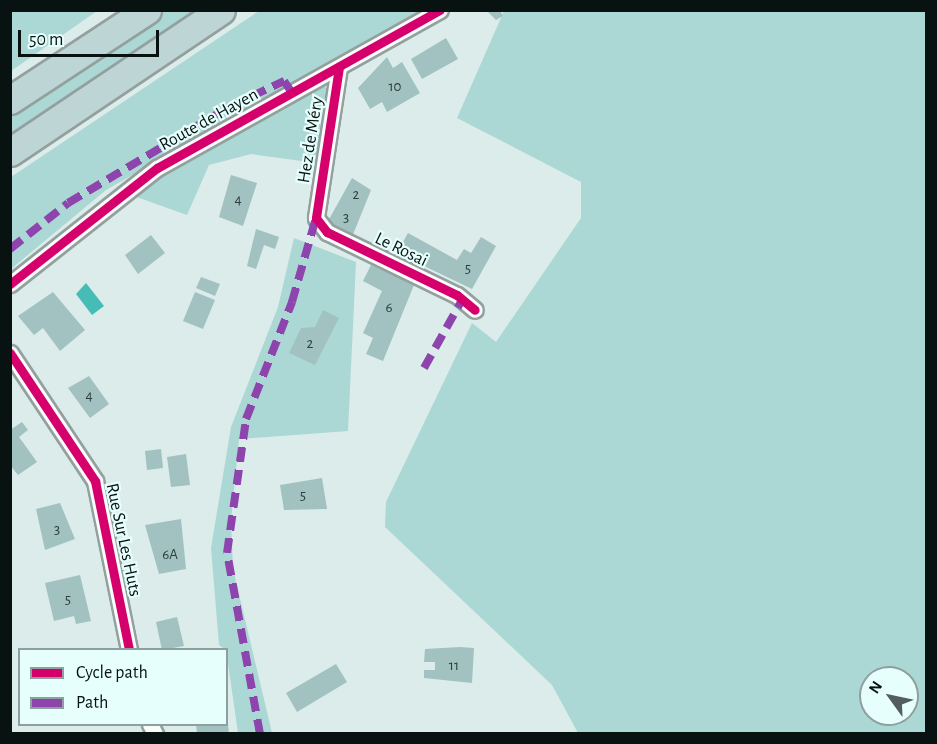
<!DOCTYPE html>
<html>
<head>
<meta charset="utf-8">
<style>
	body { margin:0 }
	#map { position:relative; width:937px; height:744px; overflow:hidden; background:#dbecea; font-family:"Alegreya Sans",sans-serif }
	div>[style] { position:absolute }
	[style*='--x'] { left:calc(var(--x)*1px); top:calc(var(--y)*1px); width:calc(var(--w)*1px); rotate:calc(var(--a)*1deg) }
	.green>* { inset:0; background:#abd8d4 }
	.water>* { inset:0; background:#46bcb6 }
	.building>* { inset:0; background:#a1c2c0 }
	.roads { filter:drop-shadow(2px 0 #93a09e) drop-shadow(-2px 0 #93a09e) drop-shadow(0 2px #93a09e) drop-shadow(0 -2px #93a09e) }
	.minor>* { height:15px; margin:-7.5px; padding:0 7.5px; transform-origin:7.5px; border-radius:7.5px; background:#fafcfc }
	.motorway>* { height:27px; margin:-13.5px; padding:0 13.5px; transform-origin:13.5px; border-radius:13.5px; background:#bdd6d5 }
	.quiet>* { height:8px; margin-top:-4px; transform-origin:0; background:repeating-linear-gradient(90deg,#8e44ad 0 15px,transparent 0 23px) }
	.cycleway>* { height:9px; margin:-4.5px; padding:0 4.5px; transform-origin:4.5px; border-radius:4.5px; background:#d6006c }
	span { translate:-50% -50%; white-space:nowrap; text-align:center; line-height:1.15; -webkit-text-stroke:4.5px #e6fffc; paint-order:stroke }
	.number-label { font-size:15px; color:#2e3e3d }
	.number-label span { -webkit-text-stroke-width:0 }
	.street-label { font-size:18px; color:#071211 }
	.frame { position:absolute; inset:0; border:12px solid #071211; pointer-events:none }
	.legend { position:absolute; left:18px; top:648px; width:210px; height:78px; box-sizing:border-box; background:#e6fffc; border:2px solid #8da09e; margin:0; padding:8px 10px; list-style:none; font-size:18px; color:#071211 }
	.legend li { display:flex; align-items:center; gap:12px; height:30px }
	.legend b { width:30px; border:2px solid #8da09e }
	.north { position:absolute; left:859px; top:666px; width:60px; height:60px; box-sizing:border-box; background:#e6fffc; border:2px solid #8da09e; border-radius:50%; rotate:303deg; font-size:16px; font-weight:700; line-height:24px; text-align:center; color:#071211 }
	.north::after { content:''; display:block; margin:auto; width:21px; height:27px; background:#515e5d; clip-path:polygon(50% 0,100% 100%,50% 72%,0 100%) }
	.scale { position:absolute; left:18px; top:30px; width:141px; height:27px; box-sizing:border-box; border:3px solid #071211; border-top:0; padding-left:8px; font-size:18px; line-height:21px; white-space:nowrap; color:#071211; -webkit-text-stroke:4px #e6fffc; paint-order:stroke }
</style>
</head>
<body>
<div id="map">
	<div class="green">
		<i style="clip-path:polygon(11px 10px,97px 10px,97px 11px,11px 71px)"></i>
		<i style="clip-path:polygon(158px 11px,200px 11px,11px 136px,10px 108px)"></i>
		<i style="clip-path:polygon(259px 11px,420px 11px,106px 190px,11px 269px,11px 177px)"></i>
		<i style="clip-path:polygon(evenodd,504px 11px,926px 11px,926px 733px,578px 733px,552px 685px,385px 527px,386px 502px,472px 323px,496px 342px,581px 218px,581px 182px,457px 118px,504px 11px,871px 678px,907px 678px,907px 714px,871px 714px,871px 678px)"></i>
		<i style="clip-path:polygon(321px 85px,327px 88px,316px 163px,251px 154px,209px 165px,187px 215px,131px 195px)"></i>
		<i style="clip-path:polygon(294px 238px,356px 262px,348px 431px,239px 439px,231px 520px,233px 569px,272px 733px,238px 733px,226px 650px,219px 645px,211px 548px,231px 427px,278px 307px)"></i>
	</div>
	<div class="water">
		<i style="clip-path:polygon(86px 283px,104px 306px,92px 315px,76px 294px)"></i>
	</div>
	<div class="building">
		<i style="clip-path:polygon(486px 10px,500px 10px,503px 16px,496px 20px)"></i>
		<i style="clip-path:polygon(446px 38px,458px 59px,422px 79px,411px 59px)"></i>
		<i style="clip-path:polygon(387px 57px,393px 68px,402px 62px,420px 93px,387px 112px,382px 102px,370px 109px,358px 88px)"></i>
		<i style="clip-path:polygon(231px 175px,257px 183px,243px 226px,219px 217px)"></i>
		<i style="clip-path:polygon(352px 178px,371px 190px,352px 237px,327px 223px)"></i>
		<i style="clip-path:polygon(256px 229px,279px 237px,275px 249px,264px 245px,256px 269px,247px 266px)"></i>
		<i style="clip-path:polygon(408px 233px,457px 260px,464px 249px,471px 253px,481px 237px,496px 246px,472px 289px,397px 253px)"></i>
		<i style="clip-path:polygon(151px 235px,165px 253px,138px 274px,125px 255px)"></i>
		<i style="clip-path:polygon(371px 265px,414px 285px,383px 361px,366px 354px,373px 338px,363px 333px,382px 291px,363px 281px)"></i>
		<i style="clip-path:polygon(201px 277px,220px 284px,215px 296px,196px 288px)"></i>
		<i style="clip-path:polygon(53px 292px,85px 330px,60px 351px,43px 328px,34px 335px,18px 316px)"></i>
		<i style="clip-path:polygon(195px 292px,215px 300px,203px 329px,183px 321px)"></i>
		<i style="clip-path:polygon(323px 310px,339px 318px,315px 365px,289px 353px,301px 328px,315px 327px)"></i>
		<i style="clip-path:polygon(89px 376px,109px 404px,90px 418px,68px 388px)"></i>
		<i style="clip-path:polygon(22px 422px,28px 430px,19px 437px,37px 462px,18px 475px,10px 465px,10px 430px)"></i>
		<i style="clip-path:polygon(161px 449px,163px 468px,147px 470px,145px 451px)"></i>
		<i style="clip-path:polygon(186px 454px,190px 485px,171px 487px,167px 457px)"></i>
		<i style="clip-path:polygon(322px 478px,327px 509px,284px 510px,280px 485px)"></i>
		<i style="clip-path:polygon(60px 503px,75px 539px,45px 550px,36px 509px)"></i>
		<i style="clip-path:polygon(181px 519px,186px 569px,159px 574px,145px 525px)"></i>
		<i style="clip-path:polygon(80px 575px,91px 621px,76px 624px,74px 616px,54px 621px,45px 583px)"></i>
		<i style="clip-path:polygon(177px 617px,184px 646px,162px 650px,156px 622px)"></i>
		<i style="clip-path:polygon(460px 647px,474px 648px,472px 683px,424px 678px,424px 670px,435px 670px,435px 662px,424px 662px,425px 649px)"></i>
		<i style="clip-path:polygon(336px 664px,347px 682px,297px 712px,286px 693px)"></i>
		<i style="clip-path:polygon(196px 724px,228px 724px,229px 734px,197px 734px)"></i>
	</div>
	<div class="roads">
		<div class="minor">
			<i style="--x:339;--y:67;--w:153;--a:98.7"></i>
			<i style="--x:316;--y:218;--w:18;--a:52"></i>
			<i style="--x:327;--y:232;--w:144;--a:25.9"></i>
			<i style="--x:457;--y:295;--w:23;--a:40"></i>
			<i style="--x:10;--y:284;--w:187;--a:-38.3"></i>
			<i style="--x:157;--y:168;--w:324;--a:-29.2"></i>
			<i style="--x:10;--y:353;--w:154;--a:56.4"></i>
			<i style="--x:95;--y:481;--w:172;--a:78.6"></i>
			<i style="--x:150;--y:724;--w:11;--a:63"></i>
		</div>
		<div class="motorway">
			<i style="--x:10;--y:100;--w:164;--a:-33.3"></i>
			<i style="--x:10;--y:152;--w:254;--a:-33.9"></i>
		</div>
	</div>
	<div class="quiet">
		<i style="--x:10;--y:249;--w:74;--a:-38.4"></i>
		<i style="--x:68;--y:203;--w:190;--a:-30.8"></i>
		<i style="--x:231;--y:106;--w:59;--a:-25.3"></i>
		<i style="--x:284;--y:81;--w:14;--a:56"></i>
		<i style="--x:424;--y:368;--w:78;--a:-60.8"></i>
		<i style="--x:260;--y:734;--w:184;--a:-100.3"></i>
		<i style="--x:227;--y:553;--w:135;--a:-81.9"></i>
		<i style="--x:246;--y:419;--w:126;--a:-68.5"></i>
		<i style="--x:292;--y:302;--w:87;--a:-74.1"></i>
	</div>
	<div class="cycleway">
		<i style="--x:339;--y:67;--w:153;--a:98.7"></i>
		<i style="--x:316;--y:218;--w:18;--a:52"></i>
		<i style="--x:327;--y:232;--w:144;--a:25.9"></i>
		<i style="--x:457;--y:295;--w:23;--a:40"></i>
		<i style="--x:10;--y:284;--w:187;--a:-38.3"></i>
		<i style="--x:157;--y:168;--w:324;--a:-29.2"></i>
		<i style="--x:10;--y:353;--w:154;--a:56.4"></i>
		<i style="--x:95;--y:481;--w:172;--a:78.6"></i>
	</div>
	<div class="number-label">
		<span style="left:395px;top:87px">10</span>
		<span style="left:356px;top:195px">2</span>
		<span style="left:238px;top:200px">4</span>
		<span style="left:346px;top:218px">3</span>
		<span style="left:468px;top:269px">5</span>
		<span style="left:389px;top:308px">6</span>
		<span style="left:310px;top:344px">2</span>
		<span style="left:89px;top:396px">4</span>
		<span style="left:303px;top:496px">5</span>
		<span style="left:57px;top:530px">3</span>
		<span style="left:170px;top:555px">6A</span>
		<span style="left:68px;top:600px">5</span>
		<span style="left:454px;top:666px">11</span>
	</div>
	<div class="street-label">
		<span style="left:209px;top:120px;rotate:-29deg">Route de Hayen</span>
		<span style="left:311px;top:140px;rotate:-81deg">Hez de Méry</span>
		<span style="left:401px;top:250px;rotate:26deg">Le Rosai</span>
		<span style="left:123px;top:540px;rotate:78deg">Rue Sur Les Huts</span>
	</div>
	<div class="frame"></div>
	<ul class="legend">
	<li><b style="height:8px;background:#d6006c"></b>Cycle path</li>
	<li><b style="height:8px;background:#8e44ad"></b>Path</li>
	</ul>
	<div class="north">N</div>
	<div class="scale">50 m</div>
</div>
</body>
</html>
